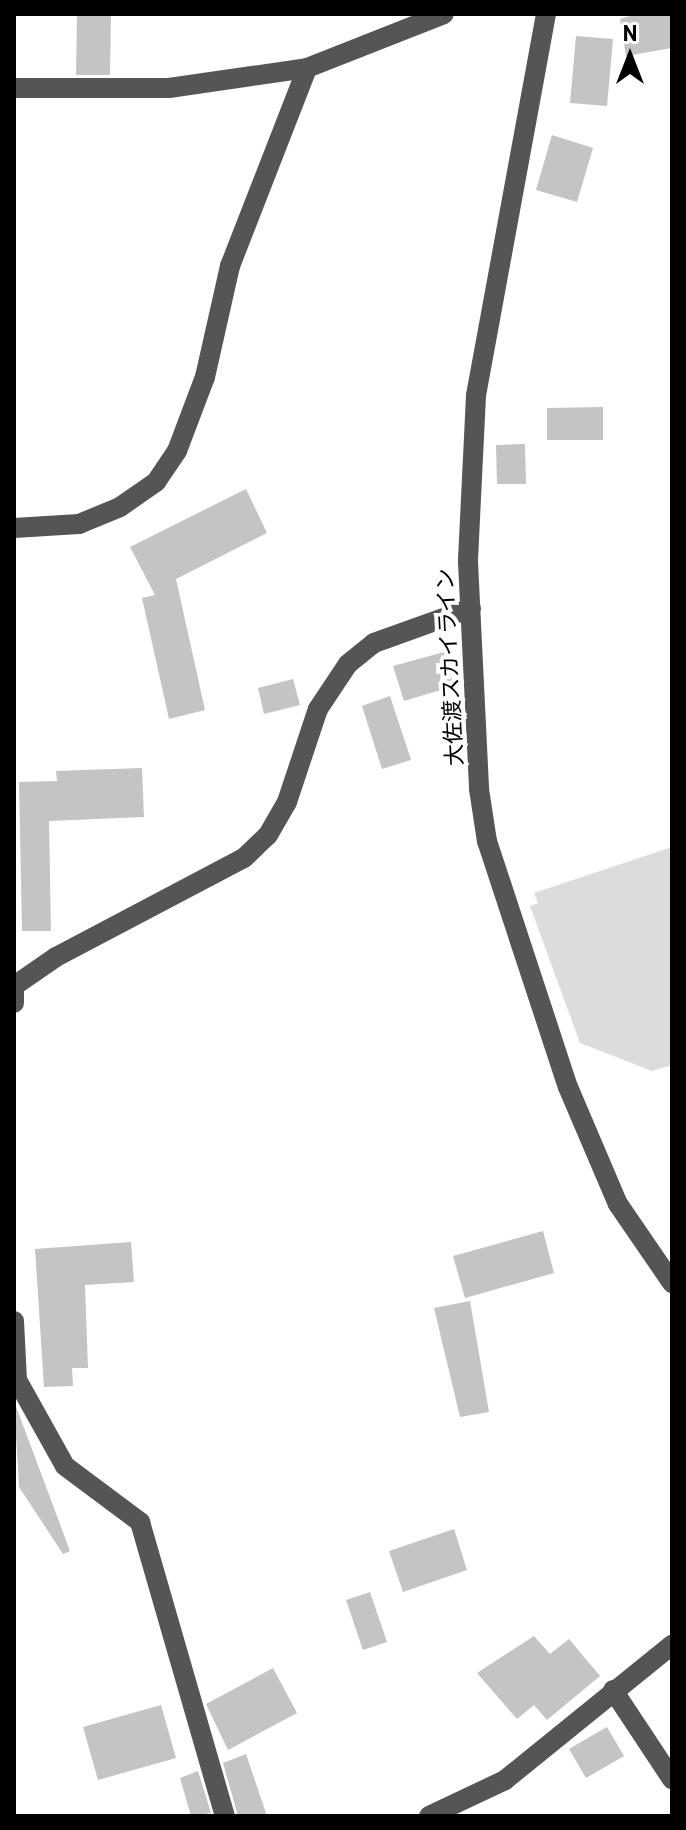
<!DOCTYPE html>
<html>
<head>
<meta charset="utf-8">
<style>
	body { margin:0 }
	#map { position:relative; width:686px; height:1830px; overflow:hidden; background:#fff; font-family:Barlow,"Noto Sans JP",sans-serif }
	div>[style] { position:absolute }
	[style*='--x'] { left:calc(var(--x)*1px); top:calc(var(--y)*1px); width:calc(var(--w)*1px); rotate:calc(var(--a)*1deg) }
	.green>* { inset:0; background:#dcdcdc }
	.building>* { inset:0; background:#c4c4c4 }
	.minor>* { height:20px; margin:-10px; padding:0 10px; transform-origin:10px; border-radius:10px; background:#555 }
	span { translate:-50% -50%; white-space:nowrap; text-align:center; line-height:1.15; -webkit-text-stroke:8px #fff; paint-order:stroke }
	.street-label { font-size:22px; color:#000 }
	.frame { position:absolute; inset:0; border:16px solid #000; pointer-events:none }
	.north { position:absolute; left:590px; top:16px; width:80px; height:80px; -webkit-text-stroke:6px #fff; paint-order:stroke; rotate:0deg; font-size:22px; font-weight:700; line-height:32px; text-align:center; color:#000 }
	.north::after { content:''; display:block; margin:auto; width:28px; height:36px; background:#000; clip-path:polygon(50% 0,100% 100%,50% 72%,0 100%) }
</style>
</head>
<body>
<div id="map">
	<div class="green">
		<i style="clip-path:polygon(672px 847px,672px 1065px,652px 1071px,580px 1043px,530px 906px,538px 903px,534px 893px)"></i>
	</div>
	<div class="building">
		<i style="clip-path:polygon(77px 14px,111px 14px,110px 75px,76px 75px)"></i>
		<i style="clip-path:polygon(636px 14px,672px 14px,672px 48px,626px 56px,620px 19px)"></i>
		<i style="clip-path:polygon(576px 36px,613px 39px,607px 106px,570px 103px)"></i>
		<i style="clip-path:polygon(552px 135px,593px 148px,577px 202px,536px 190px)"></i>
		<i style="clip-path:polygon(603px 407px,603px 440px,547px 440px,547px 408px)"></i>
		<i style="clip-path:polygon(525px 444px,526px 484px,497px 484px,496px 445px)"></i>
		<i style="clip-path:polygon(246px 489px,267px 533px,176px 579px,205px 710px,169px 719px,142px 598px,155px 595px,130px 547px)"></i>
		<i style="clip-path:polygon(444px 652px,454px 686px,404px 701px,393px 666px)"></i>
		<i style="clip-path:polygon(293px 679px,300px 705px,264px 714px,258px 688px)"></i>
		<i style="clip-path:polygon(390px 696px,411px 760px,382px 769px,362px 706px)"></i>
		<i style="clip-path:polygon(142px 768px,144px 817px,49px 821px,51px 931px,22px 931px,19px 782px,57px 781px,56px 771px)"></i>
		<i style="clip-path:polygon(543px 1231px,554px 1273px,465px 1298px,453px 1256px)"></i>
		<i style="clip-path:polygon(131px 1242px,134px 1282px,85px 1285px,88px 1368px,72px 1368px,73px 1386px,44px 1387px,35px 1249px)"></i>
		<i style="clip-path:polygon(470px 1301px,489px 1412px,460px 1417px,434px 1308px)"></i>
		<i style="clip-path:polygon(14px 1401px,70px 1551px,63px 1554px,19px 1487px)"></i>
		<i style="clip-path:polygon(454px 1529px,467px 1570px,403px 1592px,389px 1551px)"></i>
		<i style="clip-path:polygon(370px 1592px,387px 1642px,363px 1650px,346px 1600px)"></i>
		<i style="clip-path:polygon(534px 1636px,550px 1654px,569px 1639px,600px 1676px,547px 1720px,534px 1705px,517px 1719px,477px 1673px)"></i>
		<i style="clip-path:polygon(273px 1668px,297px 1713px,228px 1750px,206px 1704px)"></i>
		<i style="clip-path:polygon(161px 1705px,176px 1758px,98px 1780px,83px 1727px)"></i>
		<i style="clip-path:polygon(607px 1727px,624px 1756px,586px 1778px,569px 1749px)"></i>
		<i style="clip-path:polygon(246px 1754px,267px 1816px,238px 1816px,223px 1763px)"></i>
		<i style="clip-path:polygon(198px 1771px,211px 1813px,191px 1816px,180px 1778px)"></i>
	</div>
	<div class="minor">
		<i style="--x:546;--y:14;--w:388;--a:100.4"></i>
		<i style="--x:476;--y:396;--w:166;--a:92.8"></i>
		<i style="--x:468;--y:562;--w:227;--a:87.2"></i>
		<i style="--x:479;--y:789;--w:53;--a:81.3"></i>
		<i style="--x:487;--y:841;--w:259;--a:71.8"></i>
		<i style="--x:568;--y:1087;--w:127;--a:66.9"></i>
		<i style="--x:618;--y:1204;--w:96;--a:55.6"></i>
		<i style="--x:14;--y:88;--w:155;--a:0"></i>
		<i style="--x:169;--y:88;--w:139;--a:-8.2"></i>
		<i style="--x:307;--y:68;--w:147;--a:-21.5"></i>
		<i style="--x:14;--y:528;--w:65;--a:-3.5"></i>
		<i style="--x:79;--y:524;--w:44;--a:-22.5"></i>
		<i style="--x:120;--y:507;--w:44;--a:-34.8"></i>
		<i style="--x:156;--y:482;--w:37;--a:-56"></i>
		<i style="--x:177;--y:451;--w:79;--a:-69.3"></i>
		<i style="--x:205;--y:377;--w:114;--a:-77.3"></i>
		<i style="--x:230;--y:266;--w:212;--a:-68.7"></i>
		<i style="--x:14;--y:1003;--w:17;--a:-90"></i>
		<i style="--x:14;--y:986;--w:51;--a:-34.6"></i>
		<i style="--x:56;--y:957;--w:212;--a:-27.8"></i>
		<i style="--x:244;--y:858;--w:33;--a:-44"></i>
		<i style="--x:268;--y:835;--w:38;--a:-60"></i>
		<i style="--x:287;--y:802;--w:98;--a:-71.6"></i>
		<i style="--x:318;--y:709;--w:54;--a:-56.3"></i>
		<i style="--x:348;--y:664;--w:33;--a:-39"></i>
		<i style="--x:374;--y:643;--w:103;--a:-19.8"></i>
		<i style="--x:14;--y:1321;--w:59;--a:87.1"></i>
		<i style="--x:17;--y:1380;--w:98;--a:60.8"></i>
		<i style="--x:65;--y:1466;--w:94;--a:36.7"></i>
		<i style="--x:140;--y:1522;--w:306;--a:73.9"></i>
		<i style="--x:613;--y:1690;--w:107;--a:56.5"></i>
		<i style="--x:429;--y:1816;--w:84;--a:-25.3"></i>
		<i style="--x:505;--y:1780;--w:215;--a:-39"></i>
	</div>
	<div class="street-label">
		<span style="left:449px;top:667px;rotate:-93deg">大佐渡スカイライン</span>
	</div>
	<div class="frame"></div>
	<div class="north">N</div>
</div>
</body>
</html>
